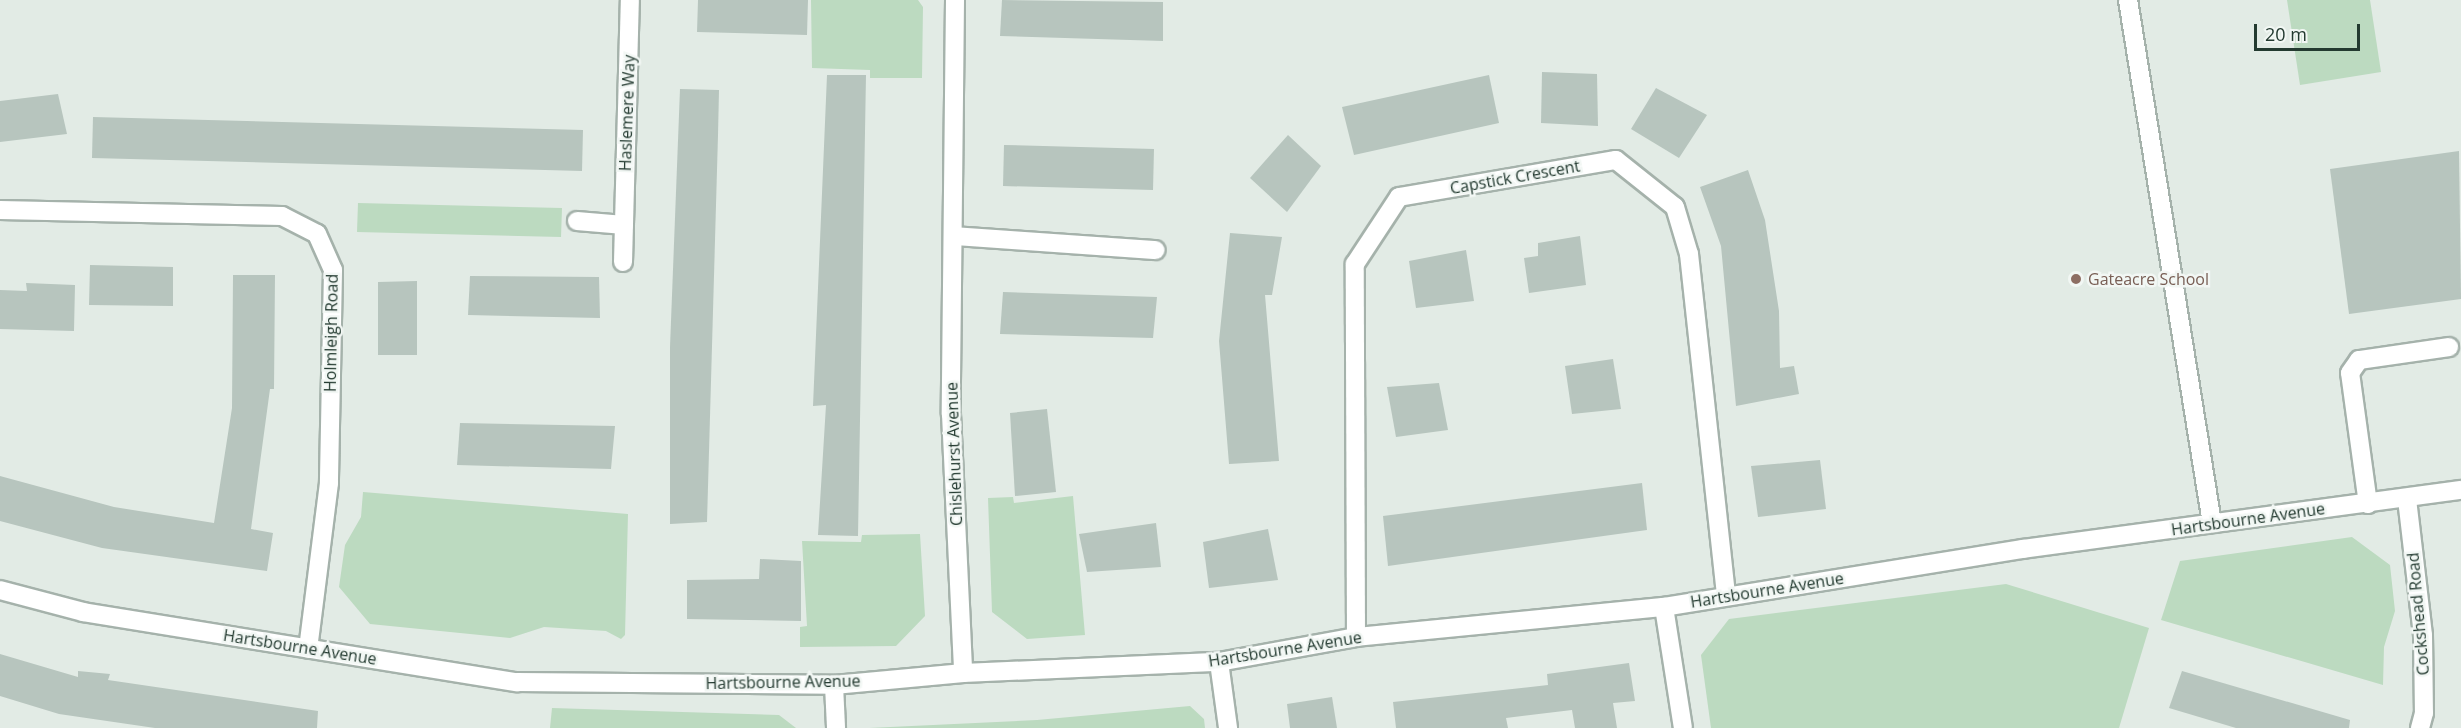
<!DOCTYPE html>
<html>
<head>
<meta charset="utf-8">
<style>
	body { margin:0 }
	#map { position:relative; width:2461px; height:728px; overflow:hidden; background:#e2ebe5; font-family:"Open Sans",sans-serif }
	div>[style] { position:absolute }
	[style*='--x'] { left:calc(var(--x)*1px); top:calc(var(--y)*1px); width:calc(var(--w)*1px); rotate:calc(var(--a)*1deg) }
	.green>* { inset:0; background:#bcdac0 }
	.building>* { inset:0; background:#b7c5be }
	.roads { filter:drop-shadow(2px 0 #a5b2ab) drop-shadow(-2px 0 #a5b2ab) drop-shadow(0 2px #a5b2ab) drop-shadow(0 -2px #a5b2ab) }
	.minor>* { height:18px; margin:-9px; padding:0 9px; transform-origin:9px; border-radius:9px; background:#fff }
	.dots>* { width:16px; height:16px; translate:-50% -50%; box-sizing:border-box; border:3px solid #f2f7f4; border-radius:50% }
	span { translate:-50% -50%; white-space:nowrap; text-align:center; line-height:1.15; -webkit-text-stroke:5px #f2f7f4; paint-order:stroke }
	.street-label { font-size:16px; color:#233a30 }
	.education-label { font-size:16px; color:#785e54 }
	.left { translate:0 -50%; text-align:left }
	.scale { position:absolute; left:2254px; top:24px; width:106px; height:27px; box-sizing:border-box; border:3px solid #233a30; border-top:0; padding-left:8px; font-size:18px; line-height:21px; white-space:nowrap; color:#233a30; -webkit-text-stroke:4px #f2f7f4; paint-order:stroke }
</style>
</head>
<body>
<div id="map">
	<div class="green">
		<i style="clip-path:polygon(811px 0,918px 0,923px 7px,922px 78px,870px 78px,870px 70px,812px 68px)"></i>
		<i style="clip-path:polygon(2287px 0,2370px 0,2381px 72px,2300px 85px)"></i>
		<i style="clip-path:polygon(358px 203px,562px 208px,561px 237px,357px 232px)"></i>
		<i style="clip-path:polygon(363px 492px,628px 514px,625px 635px,621px 639px,606px 631px,544px 627px,510px 638px,370px 624px,339px 587px,345px 545px,361px 517px)"></i>
		<i style="clip-path:polygon(1073px 496px,1085px 635px,1027px 639px,992px 612px,988px 498px,1013px 497px,1014px 503px)"></i>
		<i style="clip-path:polygon(920px 534px,925px 616px,896px 646px,800px 647px,800px 627px,807px 626px,802px 541px,861px 542px,862px 535px)"></i>
		<i style="clip-path:polygon(2352px 537px,2390px 565px,2395px 611px,2384px 647px,2383px 685px,2161px 620px,2180px 561px)"></i>
		<i style="clip-path:polygon(2006px 584px,2149px 628px,2119px 728px,1711px 728px,1701px 655px,1729px 619px)"></i>
		<i style="clip-path:polygon(1190px 706px,1204px 719px,1205px 728px,869px 728px,1037px 720px)"></i>
		<i style="clip-path:polygon(552px 708px,779px 715px,796px 728px,550px 728px)"></i>
	</div>
	<div class="building">
		<i style="clip-path:polygon(698px 0,808px 0,807px 35px,697px 32px)"></i>
		<i style="clip-path:polygon(1002px 0,1163px 2px,1163px 41px,1000px 36px)"></i>
		<i style="clip-path:polygon(1542px 72px,1597px 74px,1598px 126px,1541px 123px)"></i>
		<i style="clip-path:polygon(827px 75px,866px 75px,858px 536px,818px 535px,826px 405px,813px 406px)"></i>
		<i style="clip-path:polygon(1489px 75px,1499px 123px,1354px 155px,1342px 107px)"></i>
		<i style="clip-path:polygon(1656px 88px,1707px 115px,1679px 158px,1631px 129px)"></i>
		<i style="clip-path:polygon(680px 89px,719px 90px,718px 135px,707px 522px,670px 524px,670px 347px)"></i>
		<i style="clip-path:polygon(58px 94px,67px 134px,0 142px,0 101px)"></i>
		<i style="clip-path:polygon(93px 117px,583px 130px,582px 171px,92px 158px)"></i>
		<i style="clip-path:polygon(1288px 135px,1321px 166px,1287px 212px,1250px 178px)"></i>
		<i style="clip-path:polygon(1004px 145px,1154px 149px,1153px 190px,1003px 186px)"></i>
		<i style="clip-path:polygon(2459px 151px,2461px 299px,2349px 314px,2330px 169px)"></i>
		<i style="clip-path:polygon(1748px 170px,1765px 220px,1779px 311px,1780px 368px,1794px 366px,1799px 394px,1736px 406px,1721px 246px,1700px 187px)"></i>
		<i style="clip-path:polygon(1230px 233px,1282px 237px,1272px 295px,1265px 295px,1279px 461px,1229px 464px,1219px 341px)"></i>
		<i style="clip-path:polygon(1580px 236px,1586px 285px,1529px 293px,1524px 258px,1538px 256px,1538px 243px)"></i>
		<i style="clip-path:polygon(1466px 250px,1474px 301px,1416px 308px,1409px 261px)"></i>
		<i style="clip-path:polygon(90px 265px,173px 267px,173px 306px,89px 305px)"></i>
		<i style="clip-path:polygon(233px 275px,275px 275px,274px 389px,270px 389px,251px 529px,273px 533px,267px 571px,102px 548px,0 521px,0 476px,114px 507px,214px 523px,232px 408px)"></i>
		<i style="clip-path:polygon(470px 276px,599px 277px,600px 318px,468px 315px)"></i>
		<i style="clip-path:polygon(417px 281px,417px 355px,378px 355px,378px 282px)"></i>
		<i style="clip-path:polygon(26px 283px,75px 285px,74px 331px,0 329px,0 290px,27px 291px)"></i>
		<i style="clip-path:polygon(1003px 292px,1157px 297px,1153px 338px,1000px 334px)"></i>
		<i style="clip-path:polygon(1613px 359px,1621px 409px,1572px 414px,1565px 366px)"></i>
		<i style="clip-path:polygon(1439px 383px,1448px 430px,1396px 437px,1387px 387px)"></i>
		<i style="clip-path:polygon(1047px 409px,1056px 492px,1015px 496px,1010px 413px)"></i>
		<i style="clip-path:polygon(460px 423px,615px 426px,611px 469px,457px 465px)"></i>
		<i style="clip-path:polygon(1820px 460px,1826px 509px,1758px 517px,1751px 466px)"></i>
		<i style="clip-path:polygon(1642px 483px,1647px 530px,1388px 566px,1383px 516px)"></i>
		<i style="clip-path:polygon(1156px 523px,1161px 567px,1087px 572px,1079px 534px)"></i>
		<i style="clip-path:polygon(1268px 529px,1278px 580px,1209px 588px,1203px 542px)"></i>
		<i style="clip-path:polygon(760px 559px,801px 561px,801px 621px,687px 619px,687px 580px,759px 579px)"></i>
		<i style="clip-path:polygon(0 654px,78px 677px,78px 671px,110px 674px,108px 680px,318px 711px,317px 728px,155px 728px,59px 714px,0 696px)"></i>
		<i style="clip-path:polygon(1629px 663px,1635px 701px,1613px 703px,1617px 728px,1575px 728px,1572px 710px,1506px 718px,1508px 728px,1396px 728px,1393px 702px,1548px 685px,1547px 674px)"></i>
		<i style="clip-path:polygon(2182px 671px,2350px 720px,2349px 728px,2236px 728px,2169px 708px)"></i>
		<i style="clip-path:polygon(1332px 697px,1337px 728px,1290px 728px,1287px 704px)"></i>
	</div>
	<div class="roads">
		<div class="minor">
			<i style="--x:955;--y:0;--w:414;--a:90.6"></i>
			<i style="--x:951;--y:414;--w:259;--a:87.3"></i>
			<i style="--x:2128;--y:0;--w:530;--a:80.88"></i>
			<i style="--x:0;--y:210;--w:282;--a:1.2"></i>
			<i style="--x:282;--y:216;--w:39;--a:27"></i>
			<i style="--x:317;--y:234;--w:39;--a:66"></i>
			<i style="--x:333;--y:270;--w:213;--a:91.1"></i>
			<i style="--x:329;--y:483;--w:167;--a:97.2"></i>
			<i style="--x:577;--y:221;--w:47;--a:4.9"></i>
			<i style="--x:954;--y:236;--w:202;--a:4"></i>
			<i style="--x:623;--y:262;--w:262;--a:-88.5"></i>
			<i style="--x:2407;--y:499;--w:137;--a:83.3"></i>
			<i style="--x:2423;--y:635;--w:78;--a:89.3"></i>
			<i style="--x:2424;--y:713;--w:16;--a:105"></i>
			<i style="--x:2368;--y:504;--w:132;--a:-97.8"></i>
			<i style="--x:2350;--y:373;--w:16;--a:-55"></i>
			<i style="--x:2359;--y:360;--w:91;--a:-8.2"></i>
			<i style="--x:0;--y:590;--w:86;--a:14.8"></i>
			<i style="--x:83;--y:612;--w:440;--a:9.2"></i>
			<i style="--x:517;--y:682;--w:317;--a:0.5"></i>
			<i style="--x:834;--y:685;--w:130;--a:-5.3"></i>
			<i style="--x:963;--y:673;--w:256;--a:-2.5"></i>
			<i style="--x:1219;--y:662;--w:139;--a:-10.3"></i>
			<i style="--x:1356;--y:637;--w:309;--a:-5.6"></i>
			<i style="--x:1664;--y:607;--w:364;--a:-9.2"></i>
			<i style="--x:2023;--y:549;--w:442;--a:-7.7"></i>
			<i style="--x:1664;--y:607;--w:122;--a:81.1"></i>
			<i style="--x:1356;--y:637;--w:373;--a:-90.2"></i>
			<i style="--x:1355;--y:264;--w:80;--a:-56.7"></i>
			<i style="--x:1399;--y:197;--w:220;--a:-9.7"></i>
			<i style="--x:1616;--y:160;--w:75;--a:38.5"></i>
			<i style="--x:1675;--y:207;--w:49;--a:73.4"></i>
			<i style="--x:1689;--y:254;--w:344;--a:83.8"></i>
			<i style="--x:1219;--y:662;--w:67;--a:82.2"></i>
			<i style="--x:834;--y:685;--w:43;--a:87.3"></i>
		</div>
	</div>
	<div class="dots">
		<i style="left:2076px;top:279px;background:#8d6e63"></i>
	</div>
	<div class="street-label">
		<span style="left:627px;top:113px;rotate:-88deg">Haslemere Way</span>
		<span style="left:1515px;top:177px;rotate:-10deg">Capstick Crescent</span>
		<span style="left:331px;top:333px;rotate:-89deg">Holmleigh Road</span>
		<span style="left:954px;top:454px;rotate:-92deg">Chislehurst Avenue</span>
		<span style="left:2248px;top:519px;rotate:-8deg">Hartsbourne Avenue</span>
		<span style="left:1767px;top:590px;rotate:-9deg">Hartsbourne Avenue</span>
		<span style="left:2418px;top:614px;rotate:-95deg">Cockshead Road</span>
		<span style="left:300px;top:647px;rotate:9deg">Hartsbourne Avenue</span>
		<span style="left:1285px;top:649px;rotate:-9deg">Hartsbourne Avenue</span>
		<span style="left:783px;top:682px;rotate:-1deg">Hartsbourne Avenue</span>
	</div>
	<div class="education-label">
		<span class="left" style="left:2088px;top:279px">Gateacre School</span>
	</div>
	<div class="scale">20 m</div>
</div>
</body>
</html>
